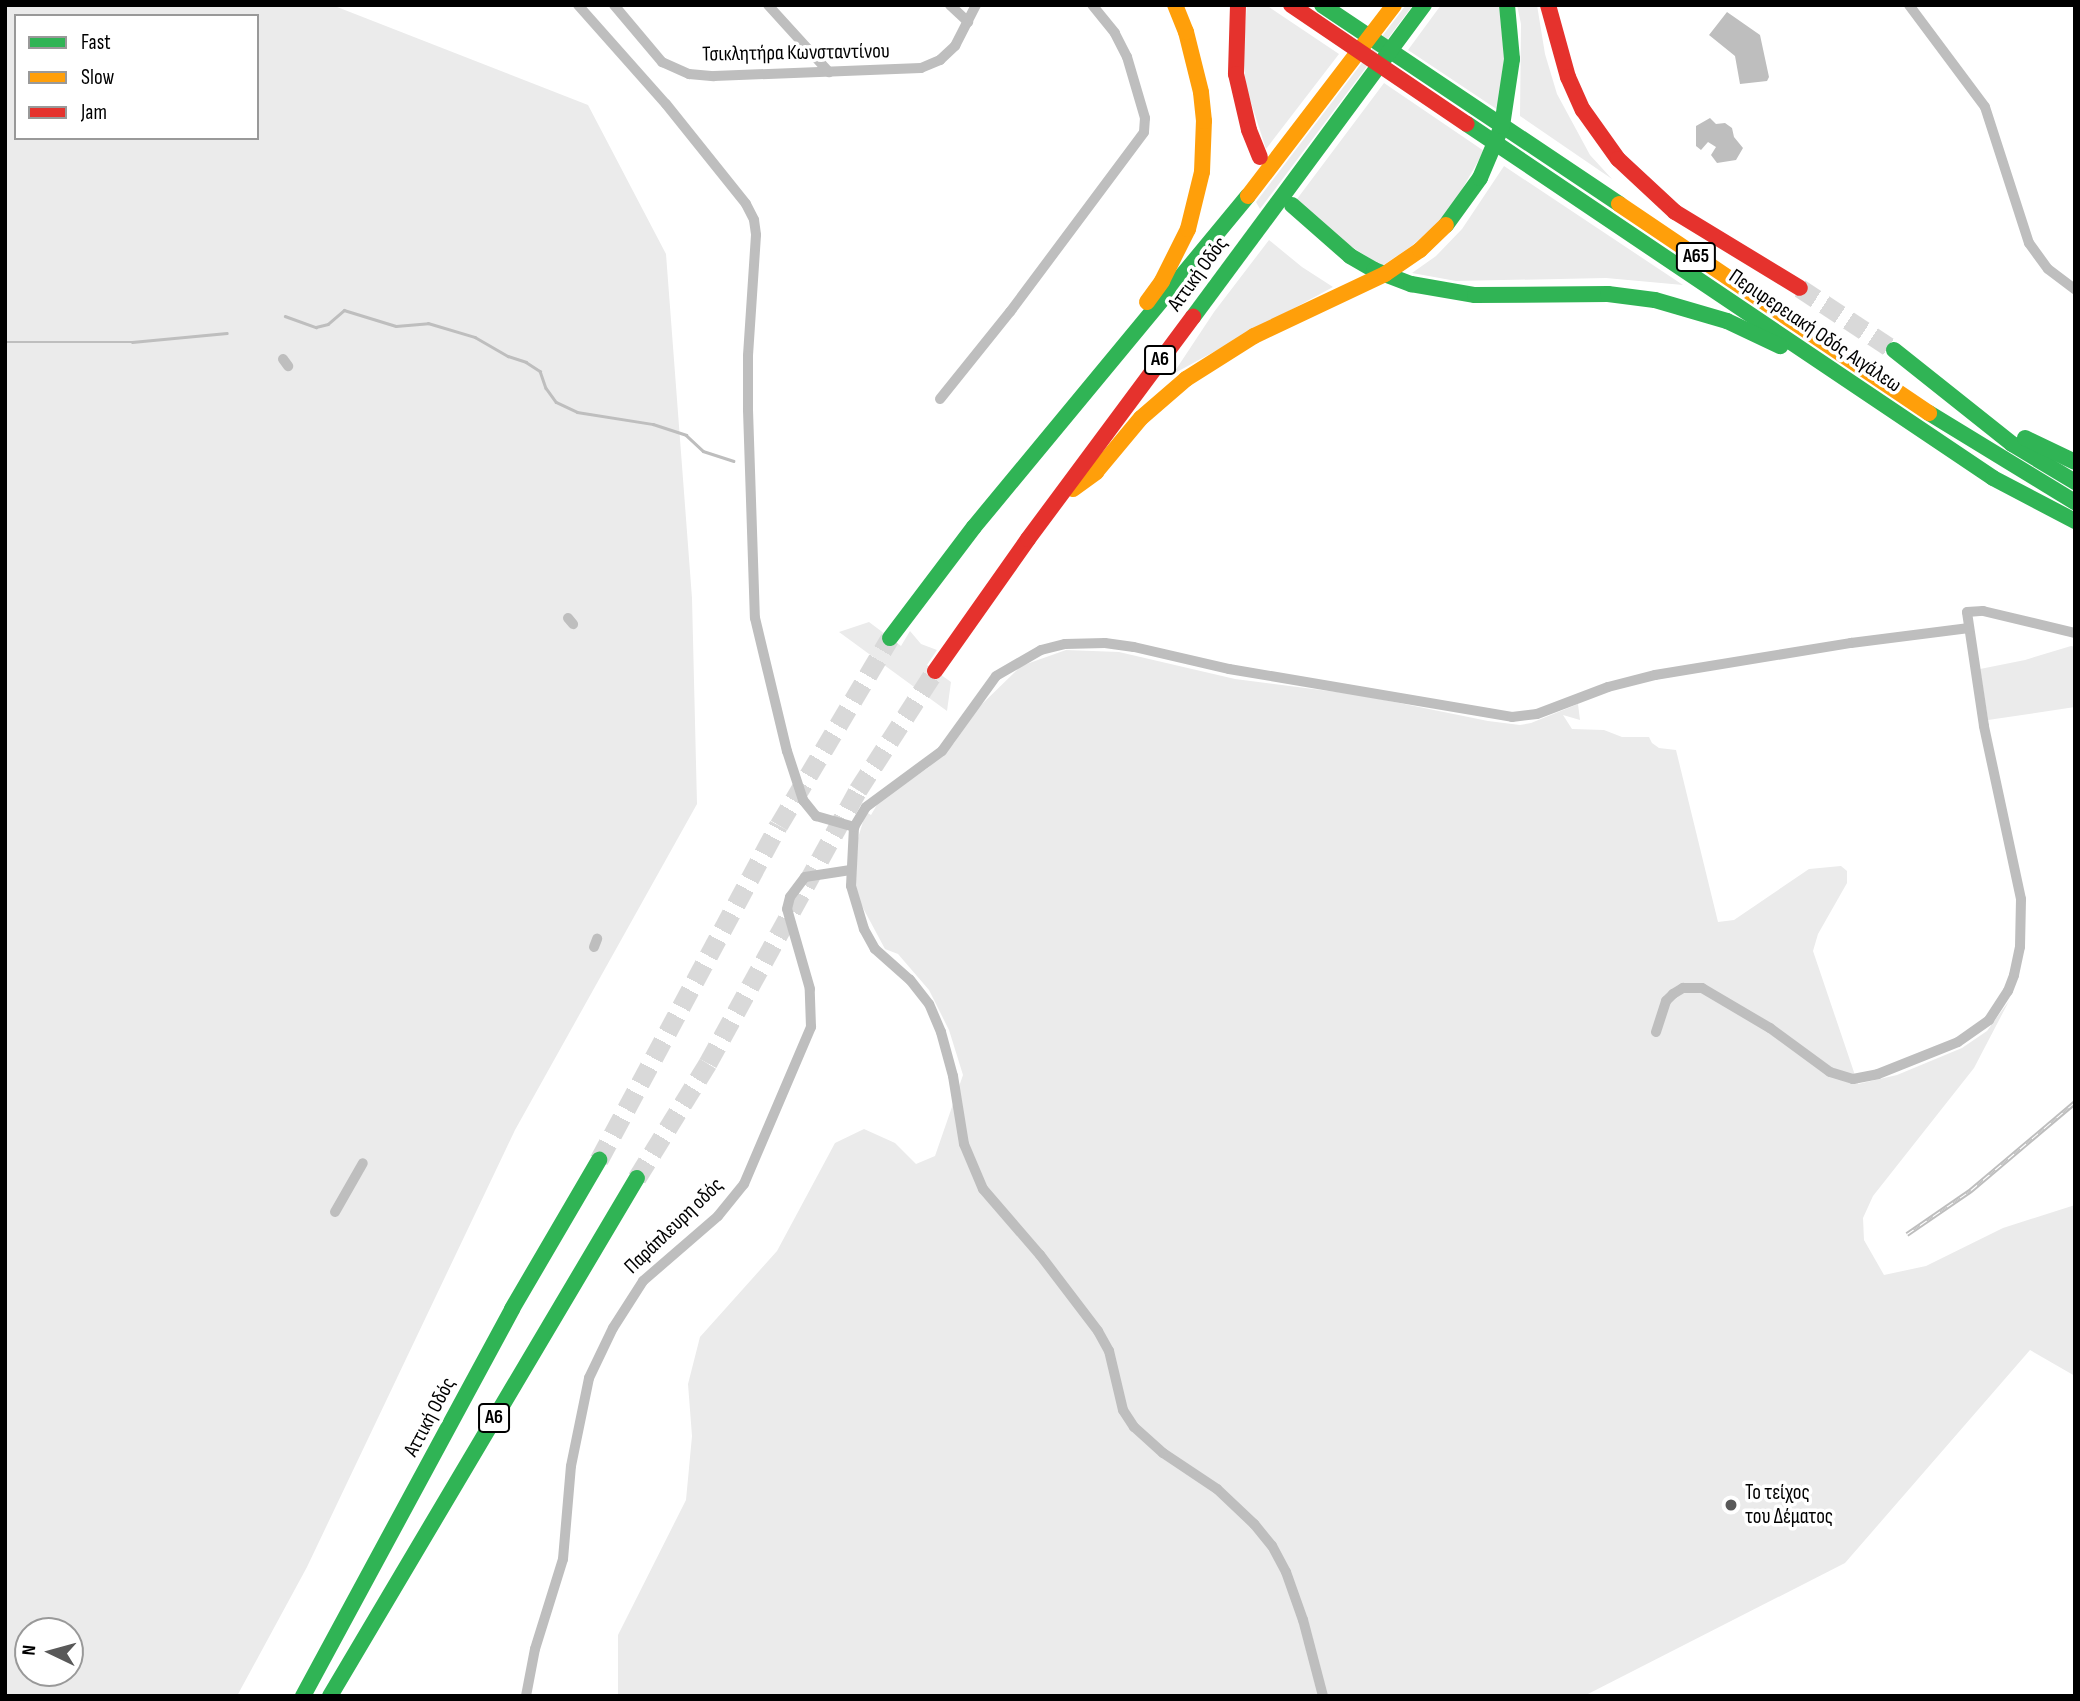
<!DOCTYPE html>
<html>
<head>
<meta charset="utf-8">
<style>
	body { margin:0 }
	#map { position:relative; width:2080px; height:1701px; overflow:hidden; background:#fff; font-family:"Sofia Sans Condensed",sans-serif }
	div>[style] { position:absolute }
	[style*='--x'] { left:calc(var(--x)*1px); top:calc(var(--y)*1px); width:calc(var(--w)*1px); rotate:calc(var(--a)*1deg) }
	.green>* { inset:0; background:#ebebeb }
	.water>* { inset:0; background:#bebebe }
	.stream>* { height:2.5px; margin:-1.25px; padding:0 1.25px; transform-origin:1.25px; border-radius:1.25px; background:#bebebe }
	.canal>* { height:10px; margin:-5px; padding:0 5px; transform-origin:5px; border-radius:5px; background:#bebebe }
	.highway-tunnel>* { height:19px; margin-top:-9.5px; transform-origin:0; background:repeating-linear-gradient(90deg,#d9d9d9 0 19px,transparent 0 29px) }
	.street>* { height:10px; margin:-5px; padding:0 5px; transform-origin:5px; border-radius:5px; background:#bebebe }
	.fast>* { height:16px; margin:-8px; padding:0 8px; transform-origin:8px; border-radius:8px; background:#30b455 }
	.slow>* { height:16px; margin:-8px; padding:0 8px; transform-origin:8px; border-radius:8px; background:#ff9f0a }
	.jam>* { height:16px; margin:-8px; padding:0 8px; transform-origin:8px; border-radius:8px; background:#e5322d }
	.rail>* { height:5px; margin-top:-2.5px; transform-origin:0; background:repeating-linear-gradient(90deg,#fff 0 8px,#bebebe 0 16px); box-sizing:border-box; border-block:2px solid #bebebe }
	.dots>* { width:19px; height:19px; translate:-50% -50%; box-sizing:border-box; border:4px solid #fff; border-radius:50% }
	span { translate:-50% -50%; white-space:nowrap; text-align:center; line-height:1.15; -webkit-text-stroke:7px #fff; paint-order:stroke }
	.shield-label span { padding:2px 5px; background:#fff; border:2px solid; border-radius:5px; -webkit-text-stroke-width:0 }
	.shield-label { font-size:19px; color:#000; font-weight:700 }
	.street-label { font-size:21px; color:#000 }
	.poi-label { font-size:21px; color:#000 }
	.left { translate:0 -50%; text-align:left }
	.frame { position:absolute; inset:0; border:7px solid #000; pointer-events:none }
	.legend { position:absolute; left:14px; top:14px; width:245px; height:126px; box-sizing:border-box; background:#fff; border:2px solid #999; margin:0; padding:9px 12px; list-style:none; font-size:21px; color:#000 }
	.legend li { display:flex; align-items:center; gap:14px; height:35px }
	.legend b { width:35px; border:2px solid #999 }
	.north { position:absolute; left:14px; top:1617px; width:70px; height:70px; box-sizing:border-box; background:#fff; border:2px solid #999; border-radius:50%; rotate:275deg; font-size:19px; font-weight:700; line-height:28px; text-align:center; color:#000 }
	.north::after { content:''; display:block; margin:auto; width:24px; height:32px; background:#595959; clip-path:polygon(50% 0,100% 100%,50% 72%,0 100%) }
</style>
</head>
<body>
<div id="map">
	<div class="green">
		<i style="clip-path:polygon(evenodd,5px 5px,332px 5px,588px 105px,666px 254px,692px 598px,697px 804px,515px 1130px,307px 1567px,237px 1696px,5px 1696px,5px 5px,16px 16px,257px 16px,257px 138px,16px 138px,16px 16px,5px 5px,28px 1631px,70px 1631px,70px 1673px,28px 1673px,28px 1631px)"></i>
		<i style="clip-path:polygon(1247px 5px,1266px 5px,1339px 54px,1266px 149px,1246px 87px,1243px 54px)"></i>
		<i style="clip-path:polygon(1406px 5px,1413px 5px,1260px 209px,1256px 202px)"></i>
		<i style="clip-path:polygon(1441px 5px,1499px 5px,1504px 57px,1498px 110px,1408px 50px)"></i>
		<i style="clip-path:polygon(1517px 5px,1537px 5px,1545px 54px,1557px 94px,1590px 155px,1612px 179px,1520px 116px,1521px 24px)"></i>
		<i style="clip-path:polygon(1384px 83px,1484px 151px,1454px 203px,1435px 225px,1413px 245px,1382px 266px,1336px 237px,1297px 199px)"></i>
		<i style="clip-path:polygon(1504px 166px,1683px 285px,1606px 278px,1456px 281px,1412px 273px,1436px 256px,1462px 229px)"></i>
		<i style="clip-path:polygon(1269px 240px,1302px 267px,1333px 287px,1173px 374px,1214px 312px)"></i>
		<i style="clip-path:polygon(869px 622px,901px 646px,910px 631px,921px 644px,937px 650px,927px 665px,951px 682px,947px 711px,839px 632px)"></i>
		<i style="clip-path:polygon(2071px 646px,2075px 647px,2075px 707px,1988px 720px,1980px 669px,2025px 660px)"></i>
		<i style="clip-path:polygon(1066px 650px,1119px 652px,1235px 679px,1360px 695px,1488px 721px,1520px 725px,1531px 723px,1578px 704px,1580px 720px,1563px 715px,1572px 729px,1604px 730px,1622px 737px,1649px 737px,1652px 743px,1659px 748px,1676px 750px,1718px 922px,1734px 920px,1809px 869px,1841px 866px,1847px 871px,1847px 883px,1818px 934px,1813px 951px,1858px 1084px,1897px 1075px,1962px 1048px,1987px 1031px,2009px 1001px,1974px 1068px,1873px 1196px,1863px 1218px,1864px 1240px,1884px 1275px,1926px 1266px,2003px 1228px,2075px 1205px,2075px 1376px,2030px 1350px,1845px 1563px,1584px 1696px,618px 1696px,618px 1635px,686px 1500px,692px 1436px,688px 1384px,700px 1337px,777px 1251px,835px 1143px,864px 1129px,895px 1143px,916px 1164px,935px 1156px,963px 1075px,949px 1030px,929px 990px,898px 954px,885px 949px,855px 893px,858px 838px,866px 812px,871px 815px,878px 803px,929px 767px,954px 743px,979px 707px,1021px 666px)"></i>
	</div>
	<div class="water">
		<i style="clip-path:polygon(1727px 12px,1760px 35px,1769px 77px,1767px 81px,1740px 84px,1735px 56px,1709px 35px)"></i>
		<i style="clip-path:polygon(1710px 118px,1716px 124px,1725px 123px,1732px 128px,1734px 137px,1743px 148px,1736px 160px,1717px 163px,1711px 155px,1716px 147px,1708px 142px,1701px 150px,1696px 146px,1696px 126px)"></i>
	</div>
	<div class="stream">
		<i style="--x:285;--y:316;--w:33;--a:20"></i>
		<i style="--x:316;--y:327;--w:12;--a:-14"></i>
		<i style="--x:328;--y:324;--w:21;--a:-41"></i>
		<i style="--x:344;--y:310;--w:54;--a:17.1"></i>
		<i style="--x:396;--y:326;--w:32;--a:-5"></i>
		<i style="--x:428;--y:323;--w:49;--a:16.6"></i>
		<i style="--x:475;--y:337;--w:38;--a:30"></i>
		<i style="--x:508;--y:356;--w:19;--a:18"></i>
		<i style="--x:526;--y:362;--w:17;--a:33"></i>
		<i style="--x:540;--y:371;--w:18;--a:71"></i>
		<i style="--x:546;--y:388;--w:17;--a:54"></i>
		<i style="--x:556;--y:402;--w:23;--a:25"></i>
		<i style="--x:577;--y:412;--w:77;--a:9"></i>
		<i style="--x:653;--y:424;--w:35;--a:18"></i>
		<i style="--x:686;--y:435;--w:23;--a:43"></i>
		<i style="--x:703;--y:451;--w:32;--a:18"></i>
		<i style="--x:5;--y:342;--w:127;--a:0"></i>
		<i style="--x:132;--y:342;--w:95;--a:-5.4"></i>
	</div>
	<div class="canal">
		<i style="--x:283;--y:359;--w:9;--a:54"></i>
		<i style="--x:568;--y:618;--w:8;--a:50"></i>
		<i style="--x:594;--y:947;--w:9;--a:-69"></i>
		<i style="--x:335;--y:1212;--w:56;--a:-60.3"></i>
	</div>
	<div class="highway-tunnel">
		<i style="--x:1800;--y:288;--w:113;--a:33.4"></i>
		<i style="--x:599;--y:1160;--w:380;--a:-61.8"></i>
		<i style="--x:779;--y:825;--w:217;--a:-59.3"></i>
		<i style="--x:637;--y:1178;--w:135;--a:-58.3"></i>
		<i style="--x:708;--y:1063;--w:311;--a:-61.2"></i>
		<i style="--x:858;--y:790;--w:142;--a:-57.1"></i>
	</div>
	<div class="street">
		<i style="--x:578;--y:5;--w:132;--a:48.4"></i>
		<i style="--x:666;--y:104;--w:128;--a:51.3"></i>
		<i style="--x:746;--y:204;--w:18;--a:63"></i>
		<i style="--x:754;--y:220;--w:15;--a:82"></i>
		<i style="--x:756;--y:235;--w:121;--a:93.8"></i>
		<i style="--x:748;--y:356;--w:54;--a:90"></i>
		<i style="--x:748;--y:410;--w:208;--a:88.1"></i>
		<i style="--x:755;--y:618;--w:137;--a:76.5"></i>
		<i style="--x:787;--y:751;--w:52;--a:71.9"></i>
		<i style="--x:803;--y:800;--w:21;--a:51"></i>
		<i style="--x:816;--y:816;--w:40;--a:16"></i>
		<i style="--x:614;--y:5;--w:75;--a:49.9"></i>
		<i style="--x:662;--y:62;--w:30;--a:24"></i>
		<i style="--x:689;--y:74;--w:25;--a:5"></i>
		<i style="--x:714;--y:76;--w:207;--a:-2.2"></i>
		<i style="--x:921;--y:68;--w:21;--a:-23"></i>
		<i style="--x:940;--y:60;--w:21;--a:-43"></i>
		<i style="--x:955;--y:46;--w:46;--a:-62.9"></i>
		<i style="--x:768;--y:5;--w:91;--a:47.7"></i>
		<i style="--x:950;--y:5;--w:25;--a:43"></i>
		<i style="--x:1909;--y:5;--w:127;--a:53.3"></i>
		<i style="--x:1985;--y:107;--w:143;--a:72.1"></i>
		<i style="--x:2029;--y:243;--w:32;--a:54"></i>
		<i style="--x:2048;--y:269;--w:34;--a:37"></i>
		<i style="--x:940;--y:399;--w:112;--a:-51.2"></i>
		<i style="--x:1010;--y:312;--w:224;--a:-53.3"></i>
		<i style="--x:1144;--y:132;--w:14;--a:-86"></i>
		<i style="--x:1145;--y:118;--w:64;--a:-106.4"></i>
		<i style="--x:1127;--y:57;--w:27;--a:-117"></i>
		<i style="--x:1115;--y:33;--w:36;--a:-129"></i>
		<i style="--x:1656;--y:1032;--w:33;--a:-72"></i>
		<i style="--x:1666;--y:1001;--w:10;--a:-45"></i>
		<i style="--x:1673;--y:994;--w:12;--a:-31"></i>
		<i style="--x:1683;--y:988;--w:19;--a:0"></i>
		<i style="--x:1702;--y:988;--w:79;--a:30.5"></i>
		<i style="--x:1770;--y:1028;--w:74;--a:36.3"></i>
		<i style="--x:1830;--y:1072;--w:24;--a:17"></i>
		<i style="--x:1853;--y:1079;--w:25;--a:-11"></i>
		<i style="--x:1878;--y:1074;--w:86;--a:-21.8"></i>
		<i style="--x:1958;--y:1042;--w:38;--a:-35"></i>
		<i style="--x:1989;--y:1020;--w:35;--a:-57"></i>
		<i style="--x:2008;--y:991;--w:17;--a:-69"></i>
		<i style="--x:2014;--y:975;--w:29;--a:-78"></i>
		<i style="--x:2020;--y:947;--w:48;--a:-88.8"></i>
		<i style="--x:2021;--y:899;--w:177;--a:-102.1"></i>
		<i style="--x:1984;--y:726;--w:115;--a:-98.5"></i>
		<i style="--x:1967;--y:612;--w:16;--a:-4"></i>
		<i style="--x:1983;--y:611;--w:95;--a:13.4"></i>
		<i style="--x:526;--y:1696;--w:48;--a:-79.2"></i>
		<i style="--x:535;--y:1649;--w:94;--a:-72.7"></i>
		<i style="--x:563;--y:1559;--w:93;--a:-85.1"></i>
		<i style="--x:571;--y:1466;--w:90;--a:-78.4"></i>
		<i style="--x:589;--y:1378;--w:55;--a:-64.4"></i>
		<i style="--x:613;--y:1328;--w:56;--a:-57.4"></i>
		<i style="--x:643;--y:1281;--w:99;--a:-40.9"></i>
		<i style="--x:718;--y:1216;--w:41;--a:-50.9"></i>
		<i style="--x:744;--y:1184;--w:171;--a:-66.9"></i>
		<i style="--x:811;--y:1027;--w:38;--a:-92"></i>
		<i style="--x:810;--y:989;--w:83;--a:-106"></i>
		<i style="--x:787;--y:909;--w:12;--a:-76"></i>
		<i style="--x:790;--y:897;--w:25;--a:-53"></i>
		<i style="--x:805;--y:877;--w:46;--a:-8.8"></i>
		<i style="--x:1323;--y:1696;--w:79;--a:-104.7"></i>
		<i style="--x:1303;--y:1620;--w:51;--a:-109.5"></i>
		<i style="--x:1286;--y:1572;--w:30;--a:-118"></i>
		<i style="--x:1272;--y:1546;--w:28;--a:-129"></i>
		<i style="--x:1254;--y:1524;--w:51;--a:-136.6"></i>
		<i style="--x:1217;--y:1489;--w:65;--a:-146.3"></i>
		<i style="--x:1163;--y:1453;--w:39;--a:-138"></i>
		<i style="--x:1134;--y:1427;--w:20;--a:-123"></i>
		<i style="--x:1123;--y:1410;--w:61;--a:-103.3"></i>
		<i style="--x:1109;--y:1351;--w:23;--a:-119"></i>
		<i style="--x:1098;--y:1331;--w:96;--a:-127.3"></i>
		<i style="--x:1040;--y:1255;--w:87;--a:-130.8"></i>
		<i style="--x:983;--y:1189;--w:49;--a:-112.9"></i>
		<i style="--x:964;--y:1144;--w:69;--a:-99.2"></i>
		<i style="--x:953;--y:1076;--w:46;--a:-105.3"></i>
		<i style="--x:941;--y:1032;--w:30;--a:-113"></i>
		<i style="--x:929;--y:1004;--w:31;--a:-128"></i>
		<i style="--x:910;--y:980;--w:47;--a:-138.5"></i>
		<i style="--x:875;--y:949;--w:23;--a:-119"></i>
		<i style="--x:864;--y:929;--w:45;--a:-106.8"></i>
		<i style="--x:851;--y:886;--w:59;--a:-87.1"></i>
		<i style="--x:854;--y:827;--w:23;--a:-59"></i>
		<i style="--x:866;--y:807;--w:94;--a:-36.4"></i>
		<i style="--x:942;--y:751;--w:92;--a:-54.2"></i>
		<i style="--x:996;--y:676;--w:52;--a:-30"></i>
		<i style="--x:1041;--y:650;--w:25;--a:-14"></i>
		<i style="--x:1065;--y:644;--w:40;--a:-1.4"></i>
		<i style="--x:1105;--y:643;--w:29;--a:8"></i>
		<i style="--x:1134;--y:647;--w:98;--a:13"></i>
		<i style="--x:1229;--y:669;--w:287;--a:9.6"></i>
		<i style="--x:1512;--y:717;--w:25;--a:-7"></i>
		<i style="--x:1537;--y:714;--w:76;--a:-20.8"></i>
		<i style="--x:1608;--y:687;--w:49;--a:-14.3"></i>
		<i style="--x:1655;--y:675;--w:199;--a:-9.3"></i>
		<i style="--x:1851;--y:643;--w:119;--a:-7.2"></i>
	</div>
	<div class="fast">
		<i style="--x:1322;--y:5;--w:358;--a:33.8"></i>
		<i style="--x:1467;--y:124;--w:634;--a:33.94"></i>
		<i style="--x:1993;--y:478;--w:93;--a:27.7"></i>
		<i style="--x:1292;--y:205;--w:77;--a:41.3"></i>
		<i style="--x:1350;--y:256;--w:28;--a:30"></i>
		<i style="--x:1374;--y:270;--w:40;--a:21"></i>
		<i style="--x:1411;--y:284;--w:65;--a:9.8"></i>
		<i style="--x:1475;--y:295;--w:133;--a:-0.4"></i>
		<i style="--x:1608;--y:294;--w:47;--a:7.3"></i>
		<i style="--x:1655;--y:300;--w:75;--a:16.3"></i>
		<i style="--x:1727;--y:321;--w:59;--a:25.3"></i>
		<i style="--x:1446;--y:225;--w:58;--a:-54.1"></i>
		<i style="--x:1480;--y:178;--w:56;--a:-67.1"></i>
		<i style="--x:1502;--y:126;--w:68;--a:-81.5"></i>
		<i style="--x:1512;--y:59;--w:54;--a:-95.3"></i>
		<i style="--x:1193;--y:317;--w:388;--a:-53.5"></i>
		<i style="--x:1894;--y:350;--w:151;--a:38.5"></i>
		<i style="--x:2012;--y:444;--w:74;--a:31.1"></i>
		<i style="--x:1929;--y:413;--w:171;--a:31.4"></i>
		<i style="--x:2025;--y:438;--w:55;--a:25.6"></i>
		<i style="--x:890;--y:638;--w:139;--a:-52.9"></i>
		<i style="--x:974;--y:527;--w:430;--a:-50.4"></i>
		<i style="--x:303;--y:1696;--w:440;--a:-61.6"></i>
		<i style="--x:512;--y:1309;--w:173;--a:-59.7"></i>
		<i style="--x:330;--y:1696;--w:602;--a:-59.35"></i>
	</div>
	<div class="slow">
		<i style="--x:1248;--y:196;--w:240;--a:-52.6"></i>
		<i style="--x:1619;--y:204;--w:374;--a:34"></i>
		<i style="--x:1147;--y:302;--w:26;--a:-54"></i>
		<i style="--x:1162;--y:281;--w:58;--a:-63.4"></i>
		<i style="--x:1188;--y:229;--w:59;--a:-76.2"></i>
		<i style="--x:1202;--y:172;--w:51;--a:-87.8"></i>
		<i style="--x:1204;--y:121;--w:29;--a:-96"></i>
		<i style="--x:1201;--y:92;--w:62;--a:-104"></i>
		<i style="--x:1186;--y:32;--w:29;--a:-112"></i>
		<i style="--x:1073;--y:489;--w:29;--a:-36"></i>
		<i style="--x:1096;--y:472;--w:70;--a:-50.2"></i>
		<i style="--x:1141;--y:418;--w:60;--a:-40.9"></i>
		<i style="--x:1186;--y:379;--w:80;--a:-32.3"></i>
		<i style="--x:1254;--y:336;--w:145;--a:-25.3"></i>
		<i style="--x:1385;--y:274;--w:42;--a:-34.4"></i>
		<i style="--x:1420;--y:250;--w:36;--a:-44"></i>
	</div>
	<div class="jam">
		<i style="--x:1238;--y:5;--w:69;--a:91.7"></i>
		<i style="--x:1236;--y:74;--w:57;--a:76.9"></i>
		<i style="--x:1249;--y:130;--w:29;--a:68"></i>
		<i style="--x:1291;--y:5;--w:212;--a:34.1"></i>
		<i style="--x:1548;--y:5;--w:75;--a:74.5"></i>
		<i style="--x:1568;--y:77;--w:36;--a:66"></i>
		<i style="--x:1583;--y:110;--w:60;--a:54.5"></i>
		<i style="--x:1618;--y:159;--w:78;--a:42.9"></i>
		<i style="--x:1675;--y:212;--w:146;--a:31.3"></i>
		<i style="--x:935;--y:671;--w:161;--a:-54.8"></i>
		<i style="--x:1028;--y:539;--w:277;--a:-53.4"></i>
	</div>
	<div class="rail">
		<i style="--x:1907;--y:1234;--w:78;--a:-34.5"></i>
		<i style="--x:1971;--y:1190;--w:136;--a:-40.2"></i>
	</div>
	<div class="dots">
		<i style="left:1731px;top:1505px;background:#595959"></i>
	</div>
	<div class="shield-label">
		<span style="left:1696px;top:257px">Α65</span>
		<span style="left:1160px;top:360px">Α6</span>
		<span style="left:494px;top:1418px">Α6</span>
	</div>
	<div class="street-label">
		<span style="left:796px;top:53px;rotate:-1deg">Τσικλητήρα Κωνσταντίνου</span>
		<span style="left:1198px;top:274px;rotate:-54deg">Αττική Οδός</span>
		<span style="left:1815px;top:331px;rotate:34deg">Περιφερειακή Οδός Αιγάλεω</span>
		<span style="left:674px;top:1226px;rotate:-44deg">Παράπλευρη οδός</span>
		<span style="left:430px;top:1417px;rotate:-62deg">Αττική Οδός</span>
	</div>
	<div class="poi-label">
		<span class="left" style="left:1745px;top:1505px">Το τείχος<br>του Δέματος</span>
	</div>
	<div class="frame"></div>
	<ul class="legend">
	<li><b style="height:9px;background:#30b455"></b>Fast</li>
	<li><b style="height:9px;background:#ff9f0a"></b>Slow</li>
	<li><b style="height:9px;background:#e5322d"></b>Jam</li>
	</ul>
	<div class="north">N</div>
</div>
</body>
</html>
